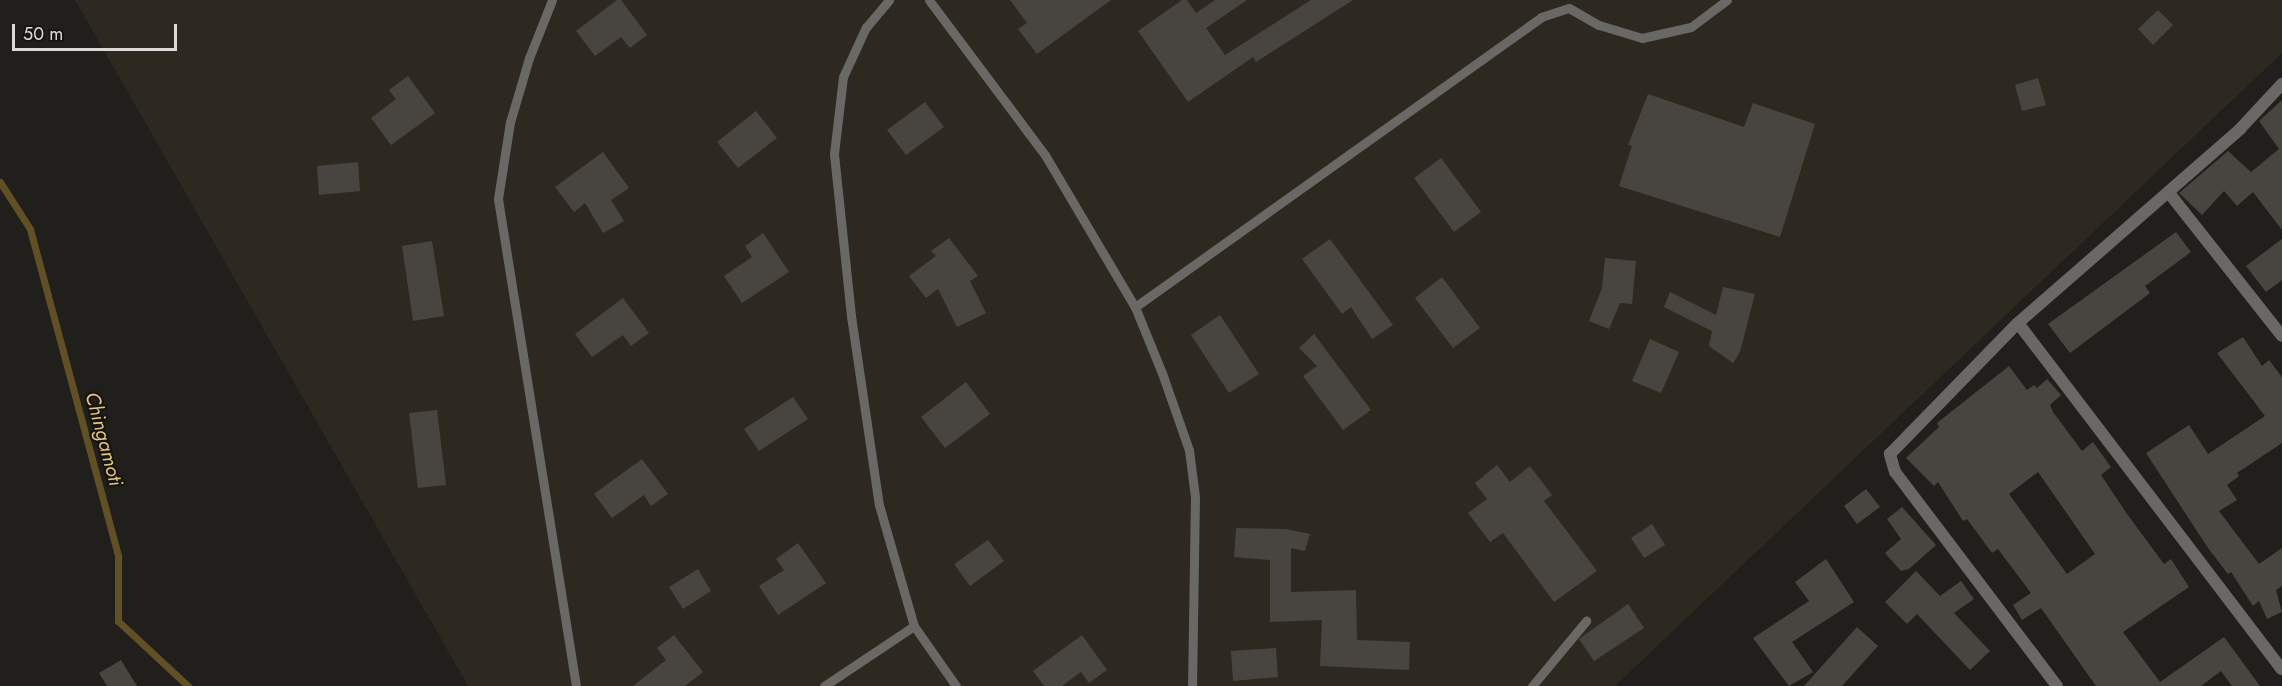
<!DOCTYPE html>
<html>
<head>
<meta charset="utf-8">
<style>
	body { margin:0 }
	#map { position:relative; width:2282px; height:686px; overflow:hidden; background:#201f1b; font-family:Jost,sans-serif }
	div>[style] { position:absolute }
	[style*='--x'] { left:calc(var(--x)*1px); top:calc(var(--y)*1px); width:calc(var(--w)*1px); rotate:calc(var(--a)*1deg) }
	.built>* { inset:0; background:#2d2920 }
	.stream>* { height:7px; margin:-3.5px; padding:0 3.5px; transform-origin:3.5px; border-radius:3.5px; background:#614f26 }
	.building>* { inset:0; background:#484541 }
	.lane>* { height:9px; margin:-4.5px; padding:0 4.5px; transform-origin:4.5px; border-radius:4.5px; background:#696865 }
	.street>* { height:12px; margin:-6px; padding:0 6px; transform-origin:6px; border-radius:6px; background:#696865 }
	span { translate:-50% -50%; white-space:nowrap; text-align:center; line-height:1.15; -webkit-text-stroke:4.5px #171512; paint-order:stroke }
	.water-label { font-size:20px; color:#e3c481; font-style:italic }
	.scale { position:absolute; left:12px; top:24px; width:165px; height:27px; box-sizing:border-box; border:3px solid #dbdad7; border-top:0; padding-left:8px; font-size:18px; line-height:21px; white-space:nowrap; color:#dbdad7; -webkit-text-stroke:4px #171512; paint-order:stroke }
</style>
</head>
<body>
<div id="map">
	<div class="built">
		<i style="clip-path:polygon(75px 0,2282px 0,2282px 53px,1615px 686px,468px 686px)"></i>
	</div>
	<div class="stream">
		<i style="--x:0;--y:182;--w:56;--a:57.4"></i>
		<i style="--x:30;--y:229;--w:339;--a:74.9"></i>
		<i style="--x:118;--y:556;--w:65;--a:90"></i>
		<i style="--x:118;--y:621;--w:96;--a:42.9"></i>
	</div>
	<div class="building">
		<i style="clip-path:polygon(617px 0,621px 0,647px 35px,630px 48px,621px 37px,595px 56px,576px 31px)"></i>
		<i style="clip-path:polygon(1010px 0,1111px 0,1037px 54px,1018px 29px,1027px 23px)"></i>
		<i style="clip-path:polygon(1182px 0,1187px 0,1196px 13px,1215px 0,1247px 0,1206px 28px,1225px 55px,1311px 0,1353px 0,1256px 62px,1253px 57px,1188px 102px,1138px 31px)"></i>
		<i style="clip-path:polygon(2158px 10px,2173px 25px,2153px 45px,2138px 29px)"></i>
		<i style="clip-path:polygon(408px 76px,435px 113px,391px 145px,371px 118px,396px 99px,389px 90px)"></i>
		<i style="clip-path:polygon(2038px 78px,2046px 105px,2022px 111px,2015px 85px)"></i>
		<i style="clip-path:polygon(1648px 94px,1744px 127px,1753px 103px,1815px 124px,1780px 237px,1619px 186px,1632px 146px,1628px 145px)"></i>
		<i style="clip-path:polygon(2282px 100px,2282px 230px,2253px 192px,2237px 206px,2224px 191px,2202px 215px,2179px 193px,2228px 151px,2251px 172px,2279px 149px,2259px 121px)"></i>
		<i style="clip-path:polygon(925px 102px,944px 127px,906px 155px,887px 130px)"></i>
		<i style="clip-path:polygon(756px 111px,777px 138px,738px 168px,717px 142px)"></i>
		<i style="clip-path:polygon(603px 152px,629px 188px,611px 200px,624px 221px,603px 233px,585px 203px,574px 212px,555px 187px)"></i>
		<i style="clip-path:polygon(1441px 158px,1481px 212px,1454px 232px,1414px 178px)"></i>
		<i style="clip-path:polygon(358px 162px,360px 191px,319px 195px,317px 166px)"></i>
		<i style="clip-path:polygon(2176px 232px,2191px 252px,2145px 286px,2150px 293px,2070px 353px,2048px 324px)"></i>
		<i style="clip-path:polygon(763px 233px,789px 272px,742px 303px,724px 276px,752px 257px,745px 246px)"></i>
		<i style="clip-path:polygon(949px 238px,978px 276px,970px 281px,986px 313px,957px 327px,938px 289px,926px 298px,909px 276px,936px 256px,931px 251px)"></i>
		<i style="clip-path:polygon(1330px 239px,1393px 325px,1372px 339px,1351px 307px,1342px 314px,1302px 259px)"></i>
		<i style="clip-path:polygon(2282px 239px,2282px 280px,2266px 292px,2246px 266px)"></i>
		<i style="clip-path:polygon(432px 241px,444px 316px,413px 321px,402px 246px)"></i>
		<i style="clip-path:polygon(1605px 258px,1636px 261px,1632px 304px,1620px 303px,1609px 329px,1589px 321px,1602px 288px)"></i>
		<i style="clip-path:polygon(1442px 277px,1480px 328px,1453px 348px,1415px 298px)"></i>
		<i style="clip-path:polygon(1723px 287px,1755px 294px,1740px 352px,1733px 363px,1709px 346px,1712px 331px,1664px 307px,1670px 292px,1716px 315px)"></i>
		<i style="clip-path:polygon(623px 298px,649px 333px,631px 346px,623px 335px,592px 357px,575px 334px)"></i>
		<i style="clip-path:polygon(1220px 315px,1259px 374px,1229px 393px,1191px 335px)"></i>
		<i style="clip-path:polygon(1314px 334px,1371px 410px,1343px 430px,1303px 376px,1317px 366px,1299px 348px)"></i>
		<i style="clip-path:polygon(2243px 337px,2262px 366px,2269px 360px,2282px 377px,2282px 443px,2237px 473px,2239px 476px,2227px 485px,2237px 500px,2219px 511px,2259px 564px,2282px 548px,2282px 586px,2276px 590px,2282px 612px,2267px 619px,2259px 601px,2253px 606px,2231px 572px,2228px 574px,2208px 548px,2146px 453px,2189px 425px,2208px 454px,2265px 416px,2217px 353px)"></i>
		<i style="clip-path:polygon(1650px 339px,1679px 352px,1661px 393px,1632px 381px)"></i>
		<i style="clip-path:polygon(evenodd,2009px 366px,2027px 390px,2034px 385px,2037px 388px,2047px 379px,2061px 395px,2050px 405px,2053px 412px,2082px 451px,2093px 442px,2111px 467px,2101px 475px,2127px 514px,2164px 564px,2171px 559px,2189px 587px,2123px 632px,2160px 682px,2224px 637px,2260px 686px,2232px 686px,2221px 671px,2201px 686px,2096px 686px,2041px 608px,2022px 620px,2013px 605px,2031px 593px,1998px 549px,1992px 553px,1967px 519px,1963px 521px,1938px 482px,1934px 486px,1906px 458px,1939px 427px,1937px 423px,2009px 366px,2038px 472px,2095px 554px,2067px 574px,2009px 494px,2038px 472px)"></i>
		<i style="clip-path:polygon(966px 382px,990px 414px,945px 448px,921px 417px)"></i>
		<i style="clip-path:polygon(793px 397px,808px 419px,759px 451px,744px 429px)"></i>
		<i style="clip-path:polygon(437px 410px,446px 485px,418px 488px,409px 413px)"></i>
		<i style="clip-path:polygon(642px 459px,668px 494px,651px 506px,644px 495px,612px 518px,594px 494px)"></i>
		<i style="clip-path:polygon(1497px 465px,1510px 482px,1530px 466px,1552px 495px,1544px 501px,1597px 571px,1554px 602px,1503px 533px,1490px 542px,1468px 513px,1487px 499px,1475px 483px)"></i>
		<i style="clip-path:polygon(1866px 489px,1880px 507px,1857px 524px,1844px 506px)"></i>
		<i style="clip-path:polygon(1902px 507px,1936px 545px,1909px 569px,1901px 571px,1885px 553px,1901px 539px,1887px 519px)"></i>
		<i style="clip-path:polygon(1652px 524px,1665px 545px,1644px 558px,1631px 538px)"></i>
		<i style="clip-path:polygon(1236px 528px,1286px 529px,1310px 534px,1305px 551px,1291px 548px,1291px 592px,1356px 590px,1357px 640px,1410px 642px,1409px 670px,1320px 666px,1322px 620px,1270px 622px,1270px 560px,1234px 557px)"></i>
		<i style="clip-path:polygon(988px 540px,1004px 561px,970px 586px,954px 564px)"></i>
		<i style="clip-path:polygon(798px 543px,826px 583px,778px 615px,759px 586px,784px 570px,776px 559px)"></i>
		<i style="clip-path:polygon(1826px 559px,1854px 602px,1792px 642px,1813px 672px,1789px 686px,1753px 638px,1809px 601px,1795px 582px)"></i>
		<i style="clip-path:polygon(698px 569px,711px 591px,683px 609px,669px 587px)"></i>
		<i style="clip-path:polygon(1916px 571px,1940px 596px,1961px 581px,1974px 599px,1954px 613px,1990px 651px,1970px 670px,1917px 614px,1907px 624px,1885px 602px)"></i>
		<i style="clip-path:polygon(1628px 604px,1644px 628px,1594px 661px,1579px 639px)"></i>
		<i style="clip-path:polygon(1857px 627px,1878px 646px,1842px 686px,1804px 686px)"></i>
		<i style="clip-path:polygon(674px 635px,703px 672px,685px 686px,633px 686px,666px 660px,657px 648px)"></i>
		<i style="clip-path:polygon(1082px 635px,1107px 670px,1089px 683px,1081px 672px,1062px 686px,1044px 686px,1033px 671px)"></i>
		<i style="clip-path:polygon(1276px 648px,1278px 677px,1233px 681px,1231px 651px)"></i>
		<i style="clip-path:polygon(121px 660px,137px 686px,107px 686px,99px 673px)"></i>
	</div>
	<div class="lane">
		<i style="--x:552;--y:0;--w:62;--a:111.6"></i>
		<i style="--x:529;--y:58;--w:67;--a:106.5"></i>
		<i style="--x:510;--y:122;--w:78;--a:98.9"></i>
		<i style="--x:498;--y:199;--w:493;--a:80.9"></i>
		<i style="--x:889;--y:0;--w:35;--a:130"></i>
		<i style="--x:866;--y:27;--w:55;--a:114.7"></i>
		<i style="--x:843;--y:77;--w:78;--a:96.7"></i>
		<i style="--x:834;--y:154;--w:163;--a:84"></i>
		<i style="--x:851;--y:316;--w:191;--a:81.6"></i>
		<i style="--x:879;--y:505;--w:126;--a:73.9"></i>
		<i style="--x:914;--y:626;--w:73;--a:55"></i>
		<i style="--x:929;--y:0;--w:194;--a:53.2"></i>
		<i style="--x:1045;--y:155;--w:177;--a:59.4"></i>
		<i style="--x:1135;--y:307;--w:71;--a:67.8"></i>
		<i style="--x:1162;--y:373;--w:82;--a:70.7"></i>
		<i style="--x:1189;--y:450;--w:47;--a:82.7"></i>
		<i style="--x:1195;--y:497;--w:189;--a:90.9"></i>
		<i style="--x:1135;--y:307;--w:499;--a:-35.5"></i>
		<i style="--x:1541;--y:17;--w:29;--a:-18"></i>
		<i style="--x:1569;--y:8;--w:34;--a:30"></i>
		<i style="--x:1599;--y:25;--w:45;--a:16.8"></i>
		<i style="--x:1642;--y:38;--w:50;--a:-12.7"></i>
		<i style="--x:1691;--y:27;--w:45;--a:-36.9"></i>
		<i style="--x:824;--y:686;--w:108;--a:-33.7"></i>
		<i style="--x:1532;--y:686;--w:85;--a:-50.3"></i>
	</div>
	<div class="street">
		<i style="--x:2169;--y:193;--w:182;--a:51.7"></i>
		<i style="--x:2018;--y:323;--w:435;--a:52.7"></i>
		<i style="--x:2057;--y:686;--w:268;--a:-127.1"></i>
		<i style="--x:1895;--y:472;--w:19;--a:-106"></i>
		<i style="--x:1890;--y:454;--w:183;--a:-45.7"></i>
		<i style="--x:2018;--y:323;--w:295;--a:-41.1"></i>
		<i style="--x:2240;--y:129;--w:62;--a:-47"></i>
	</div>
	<div class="water-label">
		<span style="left:104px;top:439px;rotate:75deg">Chingamoti</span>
	</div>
	<div class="scale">50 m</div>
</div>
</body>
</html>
